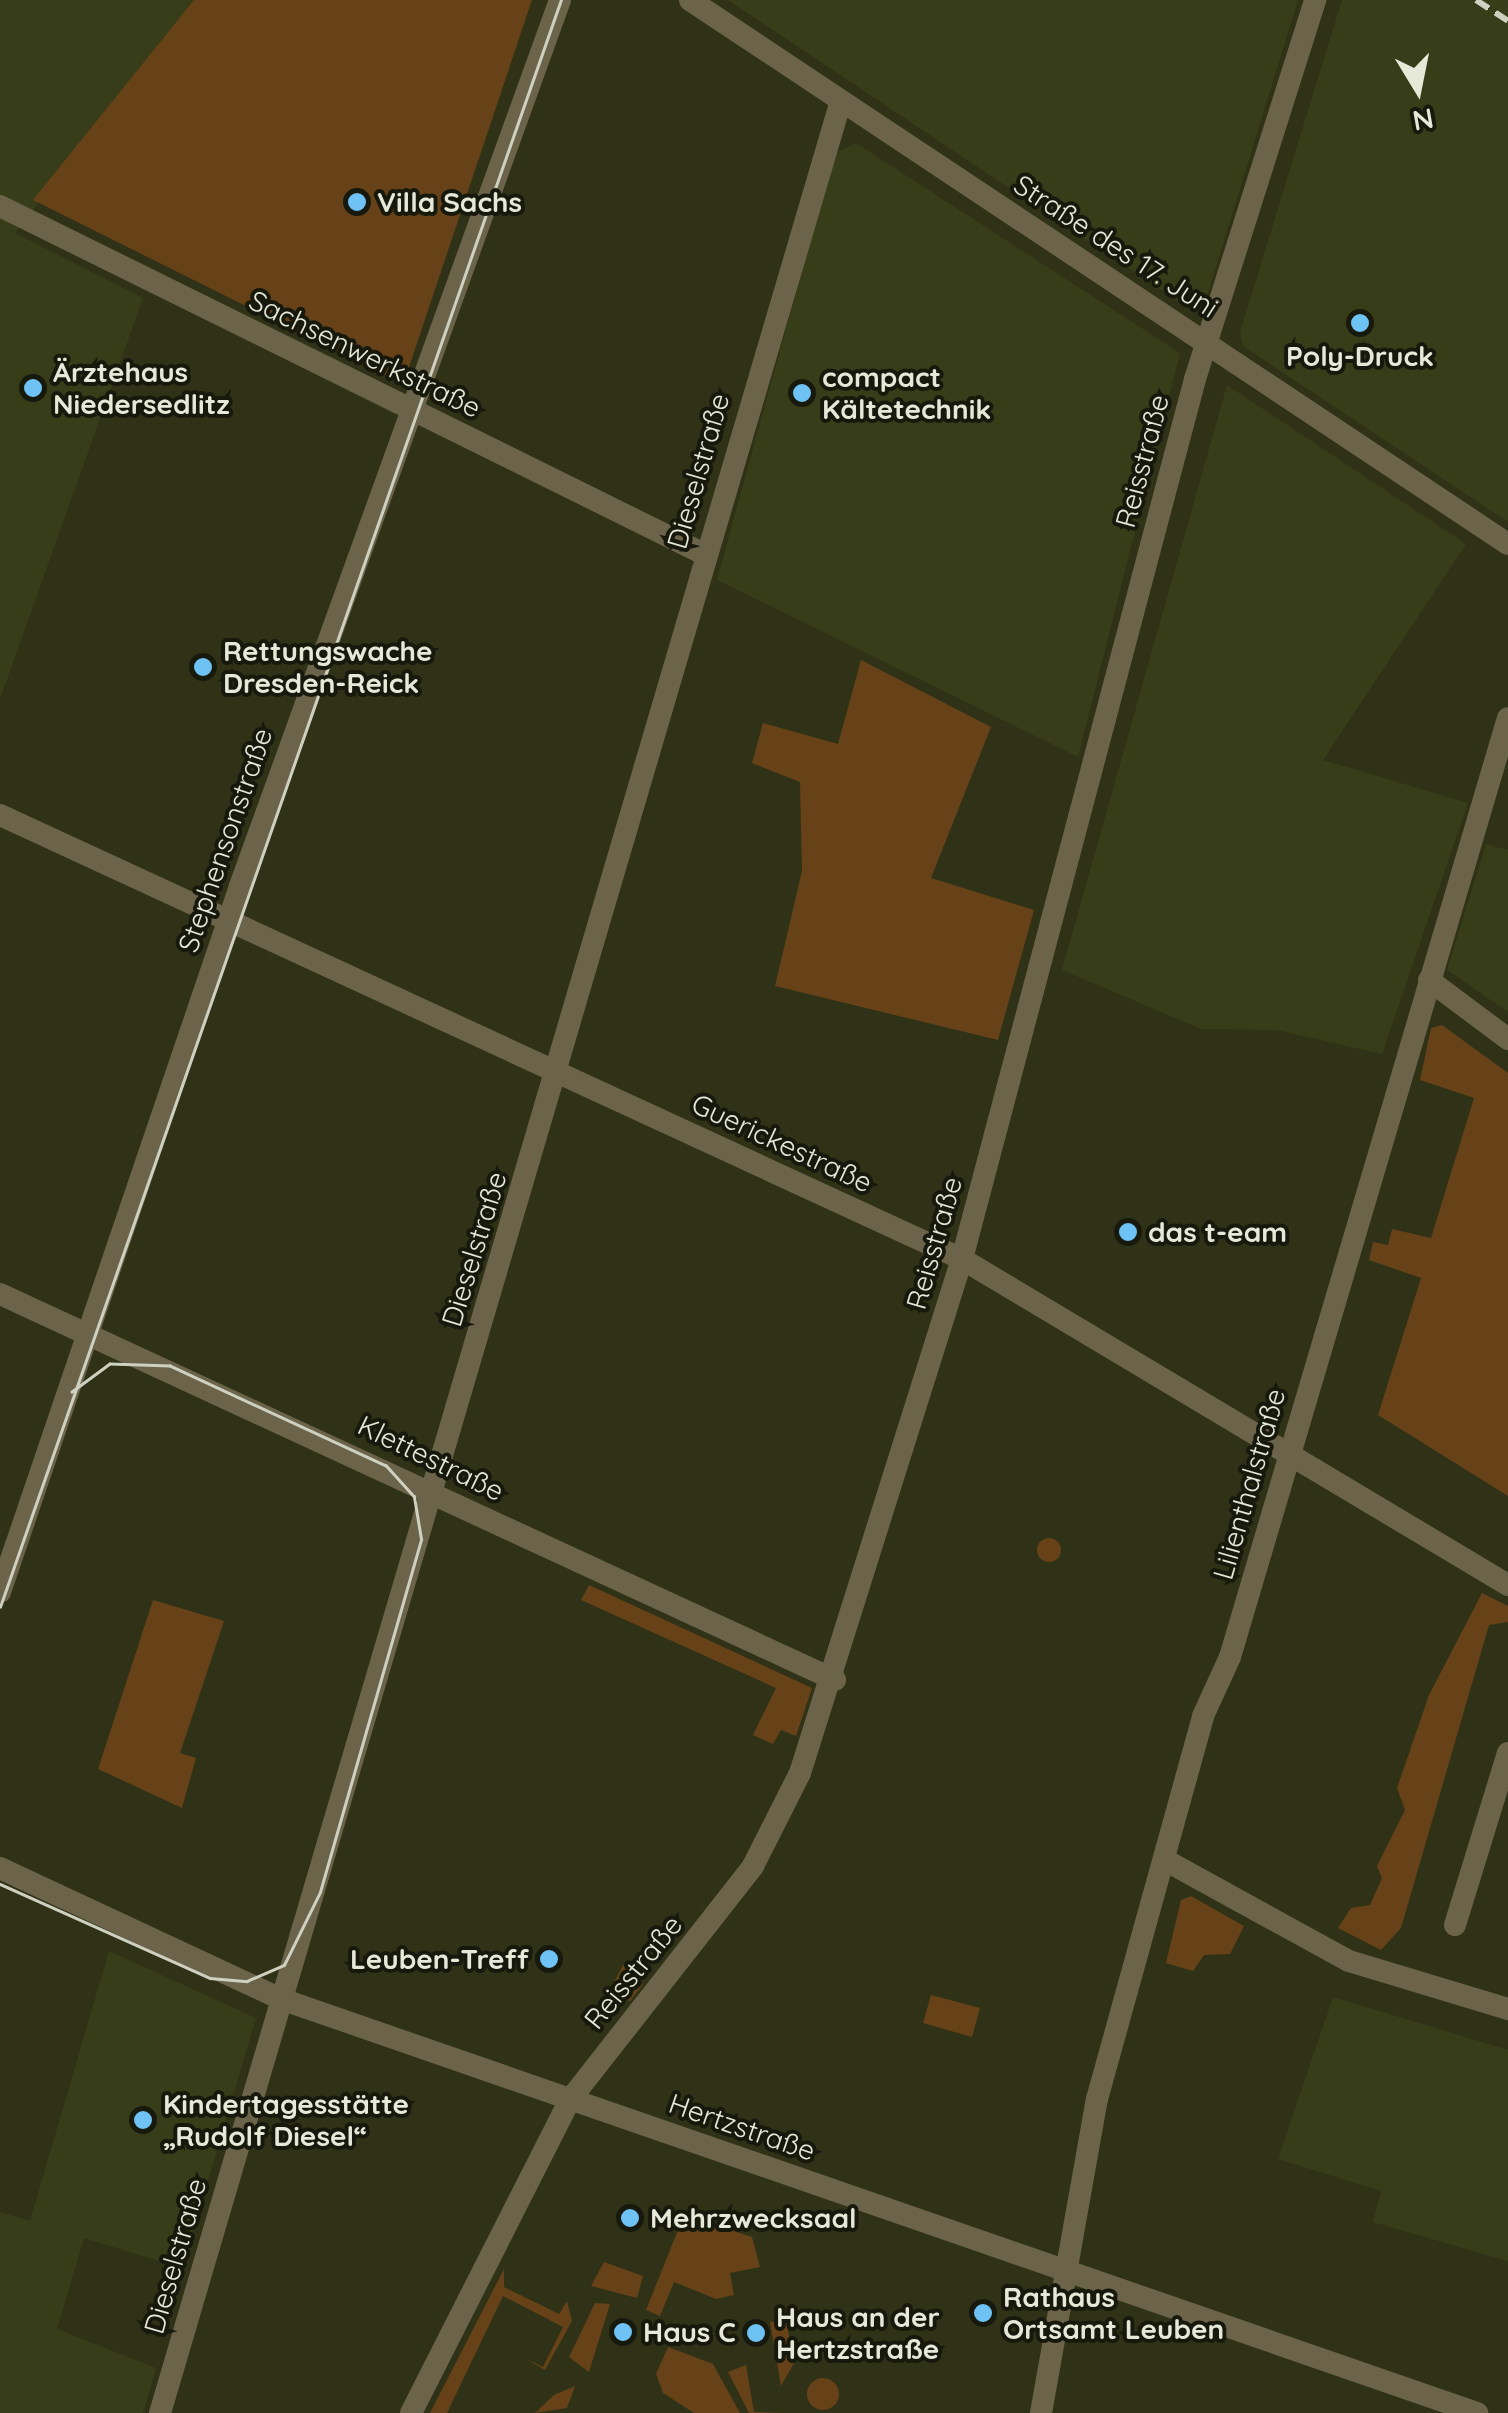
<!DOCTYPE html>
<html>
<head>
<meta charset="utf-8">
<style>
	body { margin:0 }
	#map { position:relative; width:1508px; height:2413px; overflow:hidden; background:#2f3216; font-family:Quicksand,sans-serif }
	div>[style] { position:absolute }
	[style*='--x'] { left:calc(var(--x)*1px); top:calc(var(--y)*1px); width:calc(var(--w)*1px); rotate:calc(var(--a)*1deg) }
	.built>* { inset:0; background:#383d19 }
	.green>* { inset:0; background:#674218 }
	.round { border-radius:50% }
	.minor>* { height:22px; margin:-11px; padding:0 11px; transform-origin:11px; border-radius:11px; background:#6c634b }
	.tram>* { height:2.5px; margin:-1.25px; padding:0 1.25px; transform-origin:1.25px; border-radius:1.25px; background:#ced1bf }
	.rail>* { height:6px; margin-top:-3px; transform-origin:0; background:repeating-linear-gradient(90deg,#ced1bf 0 15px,transparent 0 23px) }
	.dots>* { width:28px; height:28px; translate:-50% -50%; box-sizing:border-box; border:5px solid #17190d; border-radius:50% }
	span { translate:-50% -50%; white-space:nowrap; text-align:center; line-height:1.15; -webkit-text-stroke:8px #17190d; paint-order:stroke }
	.poi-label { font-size:28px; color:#e6e9d8; font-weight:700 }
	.left { translate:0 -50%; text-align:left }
	.right { translate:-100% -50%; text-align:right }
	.street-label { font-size:28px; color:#e6e9d8 }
	.north { position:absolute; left:1368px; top:40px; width:100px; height:100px; -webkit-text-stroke:8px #17190d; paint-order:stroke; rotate:170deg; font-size:28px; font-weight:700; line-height:40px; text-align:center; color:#e6e9d8 }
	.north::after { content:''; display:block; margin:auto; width:35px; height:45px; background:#e6e9d8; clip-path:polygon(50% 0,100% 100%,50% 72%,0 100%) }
</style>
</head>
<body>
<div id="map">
	<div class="built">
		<i style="clip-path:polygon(0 0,194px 0,15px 233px,143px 298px,0 699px)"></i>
		<i style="clip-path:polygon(728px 0,1298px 0,1208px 293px,1181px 303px)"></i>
		<i style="clip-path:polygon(1342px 0,1508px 0,1508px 522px,1243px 346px,1240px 332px)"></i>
		<i style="clip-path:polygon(856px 143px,1180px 353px,1078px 757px,717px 580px,834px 154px)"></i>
		<i style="clip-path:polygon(1227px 385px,1466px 544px,1323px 760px,1468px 803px,1382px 1054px,1277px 1030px,1201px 1029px,1062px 970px)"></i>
		<i style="clip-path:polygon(1486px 844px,1508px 850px,1508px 1012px,1447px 970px)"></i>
		<i style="clip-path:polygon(109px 1951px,256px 2018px,182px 2268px,84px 2238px,57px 2329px,156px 2368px,143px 2413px,0 2413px,0 2212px,30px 2221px)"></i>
		<i style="clip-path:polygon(1333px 1997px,1508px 2050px,1508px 2261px,1373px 2222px,1381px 2191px,1278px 2159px)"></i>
	</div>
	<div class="green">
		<i style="clip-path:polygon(194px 0,532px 0,406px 376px,395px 380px,33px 200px)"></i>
		<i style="clip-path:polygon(861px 660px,991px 727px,931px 878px,1034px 910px,998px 1040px,775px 986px,802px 871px,800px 782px,752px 763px,763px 723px,838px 744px)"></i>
		<i style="clip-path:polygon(1442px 1025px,1508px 1073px,1508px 1496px,1378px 1415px,1421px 1278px,1369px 1260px,1373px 1242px,1388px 1245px,1392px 1229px,1431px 1238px,1474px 1098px,1420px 1080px,1431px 1028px)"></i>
		<i class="round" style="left:1037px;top:1538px;width:24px;height:24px"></i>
		<i style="clip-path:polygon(589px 1585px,812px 1688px,796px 1736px,781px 1730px,773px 1744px,753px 1735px,776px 1688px,581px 1600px)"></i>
		<i style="clip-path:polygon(1482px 1593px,1508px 1606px,1508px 1622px,1489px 1625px,1401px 1928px,1381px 1950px,1338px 1928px,1351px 1908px,1370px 1905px,1382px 1878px,1377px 1866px,1405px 1810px,1397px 1788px,1429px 1695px)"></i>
		<i style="clip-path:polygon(153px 1600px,224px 1621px,180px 1753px,196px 1758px,182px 1808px,98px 1769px)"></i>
		<i style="clip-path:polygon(1191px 1896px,1244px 1926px,1230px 1954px,1204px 1955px,1193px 1971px,1166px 1963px,1181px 1900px)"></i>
		<i style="clip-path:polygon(623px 1965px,631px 1972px,621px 1986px,631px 1993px,644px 1983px,630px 2001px,607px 1996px)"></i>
		<i style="clip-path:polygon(931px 1995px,980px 2008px,972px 2037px,923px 2023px)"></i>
		<i style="clip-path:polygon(684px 2215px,752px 2237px,760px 2267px,730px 2273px,734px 2295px,716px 2299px,674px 2282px,660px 2316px,646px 2310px)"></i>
		<i style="clip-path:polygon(604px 2262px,643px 2276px,637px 2298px,591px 2286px)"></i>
		<i style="clip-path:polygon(504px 2269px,504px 2287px,559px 2314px,567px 2301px,572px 2321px,545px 2370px,526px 2359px,543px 2367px,563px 2327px,503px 2296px,447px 2413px,430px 2413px)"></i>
		<i style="clip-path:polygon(595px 2303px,610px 2304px,589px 2372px,569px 2357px)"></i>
		<i style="clip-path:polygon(786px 2320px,794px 2363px,781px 2386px,770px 2322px)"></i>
		<i style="clip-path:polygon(668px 2347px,713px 2364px,740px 2413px,694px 2413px,663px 2393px,656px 2374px)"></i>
		<i style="clip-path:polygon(746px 2365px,754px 2412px,784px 2413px,749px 2413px,728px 2372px)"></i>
		<i class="round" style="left:807px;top:2378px;width:32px;height:32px"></i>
		<i style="clip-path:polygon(575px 2386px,567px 2408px,535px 2413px,554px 2395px)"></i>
	</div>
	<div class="minor">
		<i style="--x:690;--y:0;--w:982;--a:33.63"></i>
		<i style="--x:0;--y:206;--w:785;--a:26.3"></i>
		<i style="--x:0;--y:815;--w:1060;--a:24.78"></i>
		<i style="--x:962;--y:1259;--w:636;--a:30.84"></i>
		<i style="--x:1429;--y:980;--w:99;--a:36.8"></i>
		<i style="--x:0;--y:1294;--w:920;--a:24.81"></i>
		<i style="--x:0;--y:1592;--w:746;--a:-71.22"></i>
		<i style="--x:240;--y:886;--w:942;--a:-70.14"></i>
		<i style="--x:1165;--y:1860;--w:210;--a:28.8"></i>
		<i style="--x:1349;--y:1961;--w:166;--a:16.8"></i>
		<i style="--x:0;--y:1868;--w:310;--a:25"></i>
		<i style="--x:281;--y:1999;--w:1266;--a:19.09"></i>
		<i style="--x:1455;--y:1925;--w:180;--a:-72.9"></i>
		<i style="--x:160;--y:2413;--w:2410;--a:-73.59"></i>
		<i style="--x:411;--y:2413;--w:350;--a:-63.1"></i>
		<i style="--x:569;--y:2101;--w:298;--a:-51.9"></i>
		<i style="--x:753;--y:1866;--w:104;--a:-63.2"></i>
		<i style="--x:800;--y:1773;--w:539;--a:-72.51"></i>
		<i style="--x:962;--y:1259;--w:910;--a:-75.17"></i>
		<i style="--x:1195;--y:379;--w:398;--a:-72.4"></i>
		<i style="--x:1041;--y:2413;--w:319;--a:-79.9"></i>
		<i style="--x:1097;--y:2099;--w:397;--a:-74.5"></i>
		<i style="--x:1203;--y:1716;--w:65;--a:-65.4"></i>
		<i style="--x:1230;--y:1657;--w:979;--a:-73.51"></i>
	</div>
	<div class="tram">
		<i style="--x:0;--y:1607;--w:1702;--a:-70.76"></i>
		<i style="--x:0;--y:1884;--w:230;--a:24.1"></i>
		<i style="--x:210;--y:1978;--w:37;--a:5"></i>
		<i style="--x:247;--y:1981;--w:40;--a:-23.4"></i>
		<i style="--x:284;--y:1965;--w:81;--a:-63.7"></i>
		<i style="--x:320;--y:1892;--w:367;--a:-74"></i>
		<i style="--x:421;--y:1539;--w:43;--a:-99.5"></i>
		<i style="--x:414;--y:1497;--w:42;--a:-132.1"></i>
		<i style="--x:386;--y:1466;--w:238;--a:-155.2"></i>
		<i style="--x:170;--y:1366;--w:60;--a:-178.1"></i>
		<i style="--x:110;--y:1364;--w:47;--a:143.6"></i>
	</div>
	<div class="rail">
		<i style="--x:1476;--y:0;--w:38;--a:33"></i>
	</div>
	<div class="dots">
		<i style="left:357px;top:202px;background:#6fc2f4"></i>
		<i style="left:1360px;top:323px;background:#6fc2f4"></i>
		<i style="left:33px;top:388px;background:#6fc2f4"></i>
		<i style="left:802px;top:393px;background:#6fc2f4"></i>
		<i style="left:203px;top:667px;background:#6fc2f4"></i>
		<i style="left:1128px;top:1232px;background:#6fc2f4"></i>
		<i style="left:549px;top:1959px;background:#6fc2f4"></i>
		<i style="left:143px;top:2120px;background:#6fc2f4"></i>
		<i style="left:630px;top:2218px;background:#6fc2f4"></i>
		<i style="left:983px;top:2313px;background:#6fc2f4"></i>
		<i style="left:623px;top:2332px;background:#6fc2f4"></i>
		<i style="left:756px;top:2333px;background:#6fc2f4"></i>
	</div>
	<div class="poi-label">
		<span class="left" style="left:377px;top:202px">Villa Sachs</span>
		<span style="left:1360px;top:356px">Poly-Druck</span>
		<span class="left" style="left:53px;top:388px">Ärztehaus<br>Niedersedlitz</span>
		<span class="left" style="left:822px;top:393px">compact<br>Kältetechnik</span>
		<span class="left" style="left:223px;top:667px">Rettungswache<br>Dresden-Reick</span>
		<span class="left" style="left:1148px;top:1232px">das t-eam</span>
		<span class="right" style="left:529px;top:1959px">Leuben-Treff</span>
		<span class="left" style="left:163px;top:2120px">Kindertagesstätte<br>„Rudolf Diesel“</span>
		<span class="left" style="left:650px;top:2218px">Mehrzwecksaal</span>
		<span class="left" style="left:1003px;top:2313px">Rathaus<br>Ortsamt Leuben</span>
		<span class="left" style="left:776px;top:2333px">Haus an der<br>Hertzstraße</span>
		<span class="left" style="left:643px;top:2332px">Haus C</span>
	</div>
	<div class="street-label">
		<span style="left:1116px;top:246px;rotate:33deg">Straße des 17. Juni</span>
		<span style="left:365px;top:354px;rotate:26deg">Sachsenwerkstraße</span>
		<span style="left:1142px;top:461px;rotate:-75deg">Reisstraße</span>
		<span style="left:698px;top:471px;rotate:-74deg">Dieselstraße</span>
		<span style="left:225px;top:840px;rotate:-71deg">Stephensonstraße</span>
		<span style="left:782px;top:1143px;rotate:25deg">Guerickestraße</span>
		<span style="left:934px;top:1243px;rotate:-74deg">Reisstraße</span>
		<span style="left:474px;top:1249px;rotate:-73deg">Dieselstraße</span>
		<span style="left:431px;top:1458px;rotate:26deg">Klettestraße</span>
		<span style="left:1249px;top:1484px;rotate:-74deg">Lilienthalstraße</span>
		<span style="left:633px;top:1972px;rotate:-51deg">Reisstraße</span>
		<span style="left:742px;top:2127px;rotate:19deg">Hertzstraße</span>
		<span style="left:175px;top:2256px;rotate:-74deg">Dieselstraße</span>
	</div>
	<div class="north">N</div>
</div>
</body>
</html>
